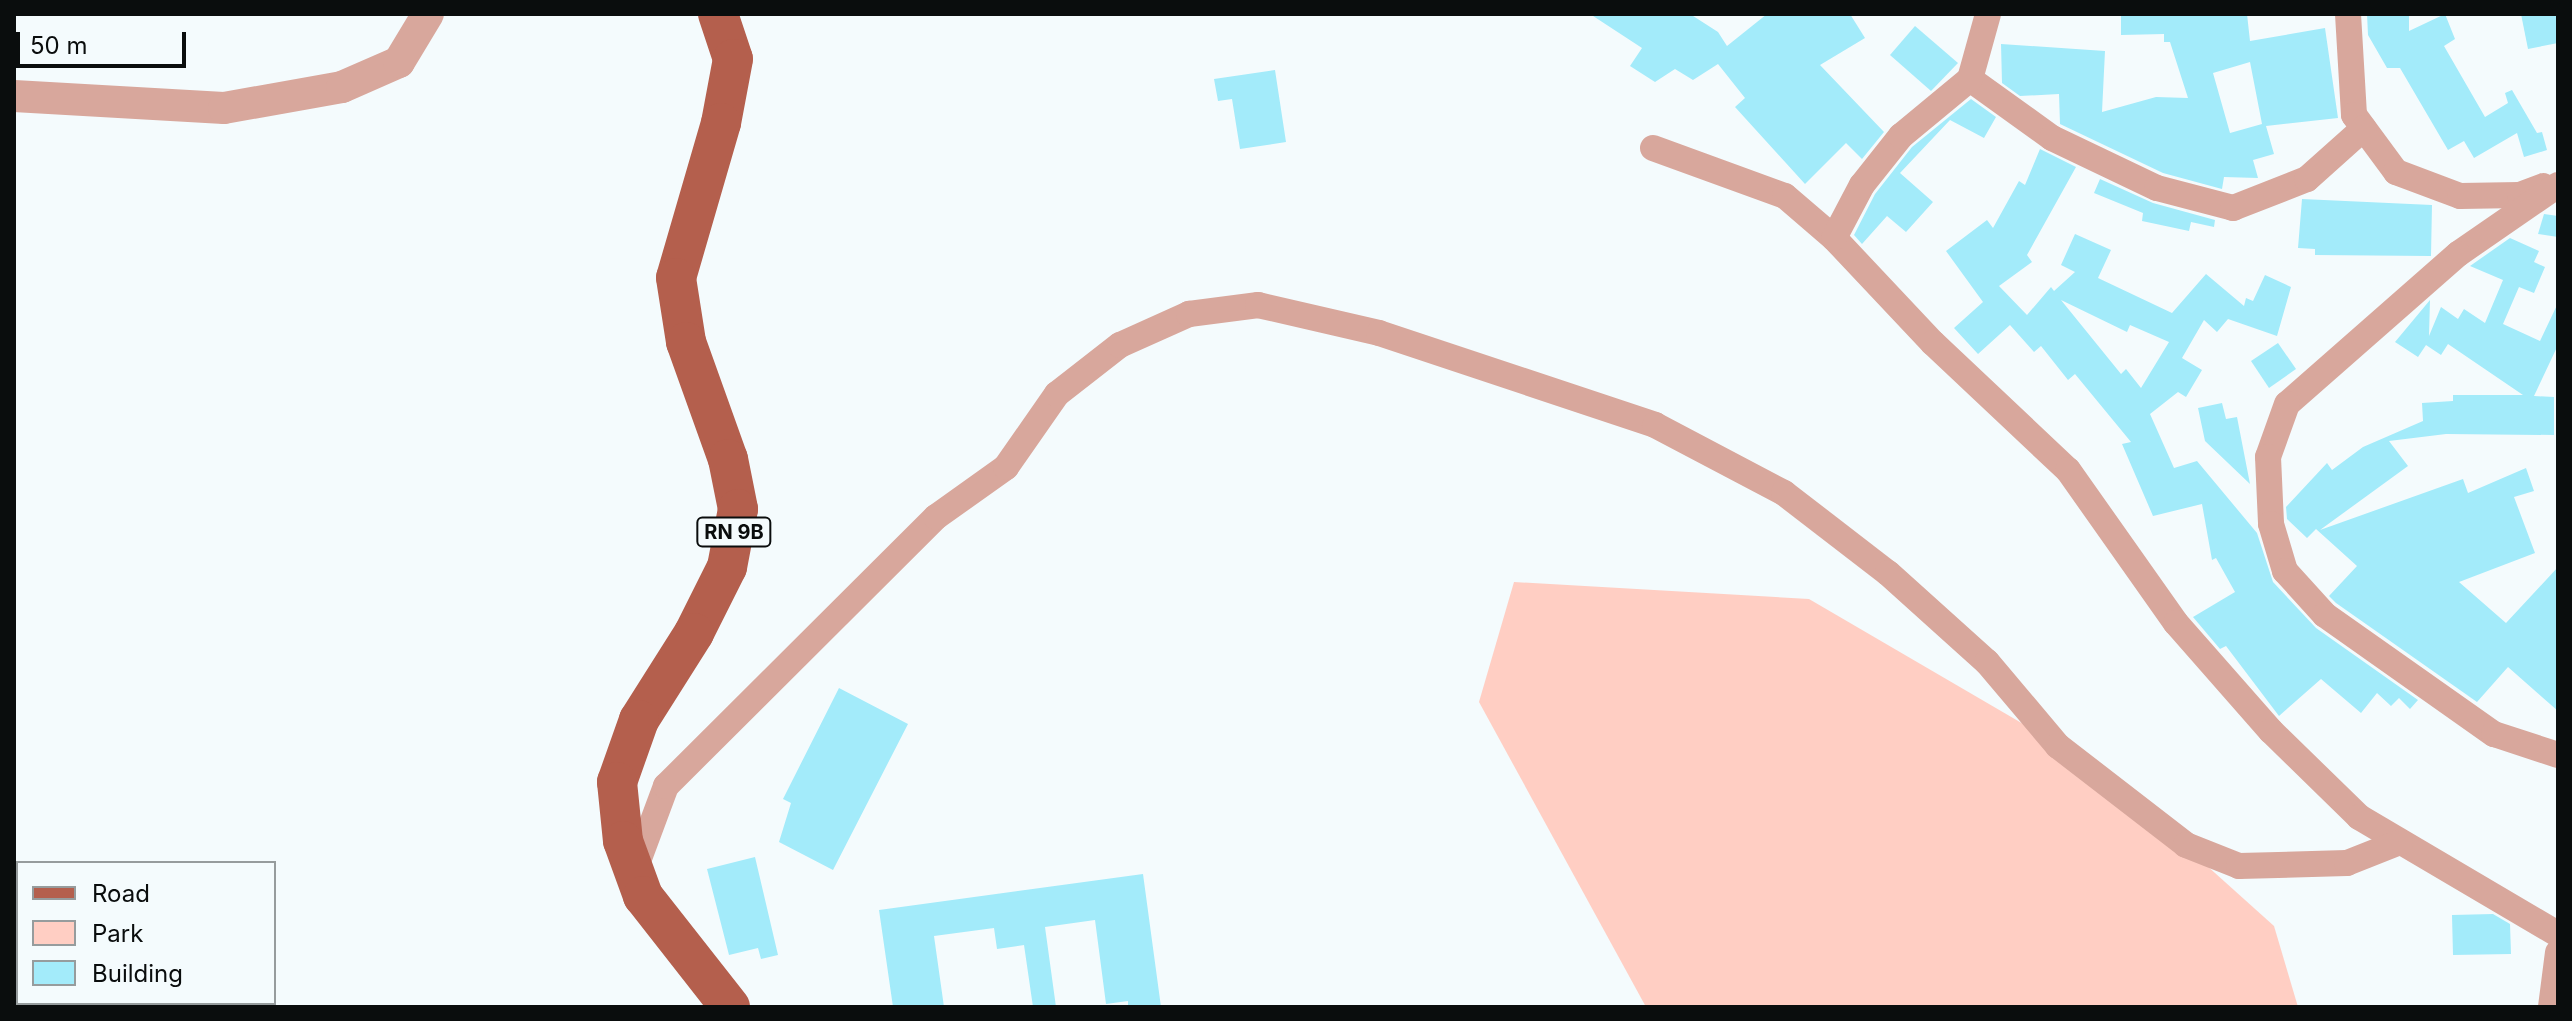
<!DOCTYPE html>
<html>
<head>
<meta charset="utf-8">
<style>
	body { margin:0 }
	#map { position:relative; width:2572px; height:1021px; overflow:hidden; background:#f4fbfd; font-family:Inter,sans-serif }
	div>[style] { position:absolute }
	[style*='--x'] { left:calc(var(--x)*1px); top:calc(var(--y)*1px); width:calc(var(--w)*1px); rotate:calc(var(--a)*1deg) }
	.green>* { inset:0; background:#ffcec3 }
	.building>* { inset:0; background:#a3ebfa }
	.minor>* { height:26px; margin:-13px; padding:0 13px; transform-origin:13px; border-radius:13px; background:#d8a79c }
	.tertiary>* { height:32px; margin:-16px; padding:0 16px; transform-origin:16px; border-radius:16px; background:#d8a79c }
	.primary>* { height:40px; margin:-20px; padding:0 20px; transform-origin:20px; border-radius:20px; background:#b45f4d }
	span { translate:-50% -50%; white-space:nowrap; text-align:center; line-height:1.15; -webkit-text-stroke:6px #f4fbfd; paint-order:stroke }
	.shield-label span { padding:2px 6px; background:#f4fbfd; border:2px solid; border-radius:6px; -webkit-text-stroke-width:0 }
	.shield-label { font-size:20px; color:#0a0d0d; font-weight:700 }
	.frame { position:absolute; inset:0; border:16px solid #0a0d0d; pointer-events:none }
	.legend { position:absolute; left:16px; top:861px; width:260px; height:144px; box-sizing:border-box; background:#f4fbfd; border:2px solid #969c9d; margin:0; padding:10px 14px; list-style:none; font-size:24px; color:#0a0d0d }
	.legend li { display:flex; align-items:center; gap:16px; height:40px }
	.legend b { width:40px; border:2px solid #969c9d }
	.scale { position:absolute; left:16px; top:32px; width:170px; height:36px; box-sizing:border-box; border:4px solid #0a0d0d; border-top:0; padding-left:10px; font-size:24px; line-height:28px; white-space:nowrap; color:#0a0d0d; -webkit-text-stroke:6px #f4fbfd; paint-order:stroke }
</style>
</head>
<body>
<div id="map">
	<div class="green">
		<i style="clip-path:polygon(1514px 582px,1809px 599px,2097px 767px,2274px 926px,2298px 1007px,1646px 1007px,1479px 702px)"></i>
	</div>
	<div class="building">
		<i style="clip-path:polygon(1590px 14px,1690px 14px,1718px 32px,1727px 46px,1767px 14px,1850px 14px,1865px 38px,1820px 65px,1884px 132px,1862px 159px,1846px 143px,1805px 184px,1735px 107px,1745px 98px,1718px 64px,1693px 80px,1675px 69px,1655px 82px,1630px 66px,1642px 48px)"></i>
		<i style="clip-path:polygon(evenodd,2121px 14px,2247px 14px,2250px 41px,2325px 28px,2338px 118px,2266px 126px,2274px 154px,2253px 160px,2258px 178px,2224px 177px,2222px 189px,2163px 173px,2060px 124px,2059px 94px,2020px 96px,2002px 83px,2001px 44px,2105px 51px,2102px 112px,2156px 97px,2188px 98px,2170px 42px,2164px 42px,2164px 34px,2121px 35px,2121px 14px,2250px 62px,2262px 124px,2230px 133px,2213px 73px,2250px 62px)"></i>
		<i style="clip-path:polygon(2367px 14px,2409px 14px,2409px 31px,2445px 14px,2455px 39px,2444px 46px,2485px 117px,2508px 103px,2505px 93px,2512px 90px,2537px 133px,2542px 132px,2547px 150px,2524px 157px,2517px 133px,2474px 158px,2464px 141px,2448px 150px,2400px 68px,2387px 68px,2368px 35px)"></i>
		<i style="clip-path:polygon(2521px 14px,2558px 14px,2558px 43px,2528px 49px)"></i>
		<i style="clip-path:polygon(1915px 26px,1958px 63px,1931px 91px,1890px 55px)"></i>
		<i style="clip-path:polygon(1275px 70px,1286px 142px,1240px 149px,1232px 99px,1218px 101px,1214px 79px)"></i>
		<i style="clip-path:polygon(1971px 99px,1996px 117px,1984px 138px,1950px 120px,1900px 173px,1933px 202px,1906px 232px,1887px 216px,1862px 244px,1854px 235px,1875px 194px,1912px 147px)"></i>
		<i style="clip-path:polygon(evenodd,2040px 149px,2076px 167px,2027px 255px,2032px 262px,1999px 286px,2027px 315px,2051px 287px,2054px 291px,2075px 272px,2061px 265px,2075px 234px,2111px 250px,2098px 278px,2172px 313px,2206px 274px,2244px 306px,2246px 298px,2253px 301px,2265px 275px,2291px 287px,2277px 336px,2228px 319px,2217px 332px,2204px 320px,2182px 358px,2202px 370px,2186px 397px,2178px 392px,2150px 414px,2174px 468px,2197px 461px,2257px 533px,2273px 582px,2316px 628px,2418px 700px,2410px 709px,2399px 698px,2391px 706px,2377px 693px,2361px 713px,2321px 679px,2279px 716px,2226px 646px,2220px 649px,2193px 617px,2235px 592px,2216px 558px,2212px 560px,2202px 504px,2153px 516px,2122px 444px,2131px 442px,2075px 374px,2068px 380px,2041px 346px,2034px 352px,2010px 325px,1978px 354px,1954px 328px,1983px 302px,1946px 251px,1987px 220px,1993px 228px,2019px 181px,2025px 185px,2040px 149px,2061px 300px,2127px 332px,2130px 325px,2169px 342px,2141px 388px,2126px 369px,2121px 374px,2061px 300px)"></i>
		<i style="clip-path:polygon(2100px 179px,2153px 203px,2215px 220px,2214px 227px,2191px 222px,2189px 231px,2142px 221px,2143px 213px,2094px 193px)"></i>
		<i style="clip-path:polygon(2302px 199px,2432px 205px,2431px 256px,2315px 255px,2315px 249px,2298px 248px)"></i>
		<i style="clip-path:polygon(2544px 214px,2558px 216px,2558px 237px,2538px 234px)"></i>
		<i style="clip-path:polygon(2510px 238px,2539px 251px,2534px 262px,2545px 267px,2534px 293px,2519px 287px,2503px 324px,2540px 341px,2558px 303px,2558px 345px,2534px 396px,2554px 397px,2554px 435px,2446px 434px,2389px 441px,2408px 466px,2320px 530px,2463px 479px,2468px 493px,2526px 468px,2534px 491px,2514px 497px,2535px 553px,2459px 582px,2506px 623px,2558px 567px,2558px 711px,2508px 667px,2477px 702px,2336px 603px,2329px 596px,2357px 566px,2316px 529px,2307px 538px,2287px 519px,2286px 507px,2327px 463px,2332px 470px,2363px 447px,2423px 421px,2422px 403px,2453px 401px,2453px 395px,2523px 395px,2448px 344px,2441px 355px,2426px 345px,2418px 357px,2395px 342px,2430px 300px,2429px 336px,2441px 307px,2458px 319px,2464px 309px,2485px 323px,2503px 280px,2470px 266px)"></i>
		<i style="clip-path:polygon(2278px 343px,2296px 369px,2269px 388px,2251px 361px)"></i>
		<i style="clip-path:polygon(2222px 403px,2226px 419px,2237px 417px,2250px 484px,2205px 441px,2198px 408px)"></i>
		<i style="clip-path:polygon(839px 688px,908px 724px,833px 870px,779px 842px,791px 803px,783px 799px)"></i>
		<i style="clip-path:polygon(755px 857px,778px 955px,761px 959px,758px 948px,729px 955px,707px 869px)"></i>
		<i style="clip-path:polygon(1143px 874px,1161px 1007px,1128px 1007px,1128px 1001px,1106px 1004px,1095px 920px,1045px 927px,1056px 1007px,1033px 1007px,1024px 945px,997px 949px,994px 928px,934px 936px,944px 1007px,893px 1007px,879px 910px)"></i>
		<i style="clip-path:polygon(2493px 914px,2510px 924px,2511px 954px,2453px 955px,2452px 915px)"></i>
	</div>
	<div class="minor">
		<i style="--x:2348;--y:14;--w:101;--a:86.6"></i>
		<i style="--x:2354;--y:115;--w:71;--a:53.6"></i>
		<i style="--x:2396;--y:172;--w:68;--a:20.6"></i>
		<i style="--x:2460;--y:196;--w:60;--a:-1"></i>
		<i style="--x:2520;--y:195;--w:25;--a:-21"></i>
		<i style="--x:1970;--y:79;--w:101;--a:35.7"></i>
		<i style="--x:2052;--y:138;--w:116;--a:25.5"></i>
		<i style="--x:2157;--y:188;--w:79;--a:14.7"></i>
		<i style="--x:2233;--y:208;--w:79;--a:-21.4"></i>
		<i style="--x:2307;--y:179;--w:76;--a:-41.8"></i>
		<i style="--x:1653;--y:148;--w:140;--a:20"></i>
		<i style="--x:1785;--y:196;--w:65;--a:40.6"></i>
		<i style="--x:1834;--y:238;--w:144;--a:46.7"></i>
		<i style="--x:1933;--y:343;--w:185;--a:43.3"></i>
		<i style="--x:2068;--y:470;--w:187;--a:54.8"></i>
		<i style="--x:2176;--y:623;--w:144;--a:48.7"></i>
		<i style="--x:2271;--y:731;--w:123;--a:44.3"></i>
		<i style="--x:2359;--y:817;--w:231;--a:30.5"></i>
		<i style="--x:2558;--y:185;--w:121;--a:145.4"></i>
		<i style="--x:2458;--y:254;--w:227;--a:138.7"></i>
		<i style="--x:2287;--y:404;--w:56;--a:109.7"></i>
		<i style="--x:2268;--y:457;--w:67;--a:87.4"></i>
		<i style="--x:2271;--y:524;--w:49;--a:73.4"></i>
		<i style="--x:2285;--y:571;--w:59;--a:47.7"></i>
		<i style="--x:2325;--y:615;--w:207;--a:35.2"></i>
		<i style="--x:2494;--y:734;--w:67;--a:18.2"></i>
		<i style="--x:1834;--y:238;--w:60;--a:-62.2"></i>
		<i style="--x:1862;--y:185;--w:63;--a:-51.5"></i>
		<i style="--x:1901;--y:136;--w:89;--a:-39.6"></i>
		<i style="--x:1970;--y:79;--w:67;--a:-74.5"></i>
		<i style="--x:634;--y:872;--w:92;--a:-69.6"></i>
		<i style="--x:666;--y:786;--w:381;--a:-44.9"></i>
		<i style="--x:936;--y:517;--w:86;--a:-35.5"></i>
		<i style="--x:1006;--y:467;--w:89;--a:-55.1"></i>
		<i style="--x:1057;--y:394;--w:80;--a:-37.9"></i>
		<i style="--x:1120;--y:345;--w:76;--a:-24.2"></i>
		<i style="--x:1189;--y:314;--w:70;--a:-7.4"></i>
		<i style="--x:1258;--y:305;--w:124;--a:13"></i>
		<i style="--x:1379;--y:333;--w:291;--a:18.4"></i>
		<i style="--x:1655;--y:425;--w:146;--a:27.8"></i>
		<i style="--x:1784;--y:493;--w:131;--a:37.6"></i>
		<i style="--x:1888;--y:573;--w:133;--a:42"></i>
		<i style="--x:1987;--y:662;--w:110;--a:49.8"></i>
		<i style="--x:2058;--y:746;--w:162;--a:37.7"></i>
		<i style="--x:2186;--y:845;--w:57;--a:21.6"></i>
		<i style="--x:2239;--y:866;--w:108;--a:-1.6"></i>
		<i style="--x:2347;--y:863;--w:57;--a:-21.6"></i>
		<i style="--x:2551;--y:1007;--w:55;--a:-82.7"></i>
	</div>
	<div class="tertiary">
		<i style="--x:14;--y:96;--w:210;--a:3.3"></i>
		<i style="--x:224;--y:108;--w:120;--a:-10.1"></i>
		<i style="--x:342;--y:87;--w:62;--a:-23.7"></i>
		<i style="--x:399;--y:62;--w:56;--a:-58.9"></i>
	</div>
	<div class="primary">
		<i style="--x:718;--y:14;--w:47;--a:71.6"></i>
		<i style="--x:733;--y:59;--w:65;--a:100.6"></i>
		<i style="--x:721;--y:123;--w:161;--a:106.2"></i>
		<i style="--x:676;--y:278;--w:65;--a:81.1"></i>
		<i style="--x:686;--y:342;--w:124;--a:70.3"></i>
		<i style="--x:728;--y:459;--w:51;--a:78.7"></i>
		<i style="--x:738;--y:509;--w:59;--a:100.7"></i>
		<i style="--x:727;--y:567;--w:74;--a:116.6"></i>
		<i style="--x:694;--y:633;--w:103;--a:122.3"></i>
		<i style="--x:639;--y:720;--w:66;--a:109.5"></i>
		<i style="--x:617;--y:782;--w:59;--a:84.2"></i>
		<i style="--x:623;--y:841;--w:59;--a:70"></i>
		<i style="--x:643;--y:896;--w:141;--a:51.9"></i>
	</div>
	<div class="shield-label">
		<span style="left:734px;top:532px">RN 9B</span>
	</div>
	<div class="frame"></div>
	<ul class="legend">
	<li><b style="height:10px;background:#b45f4d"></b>Road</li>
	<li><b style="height:22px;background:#ffcec3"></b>Park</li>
	<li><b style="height:22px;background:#a3ebfa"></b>Building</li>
	</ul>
	<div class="scale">50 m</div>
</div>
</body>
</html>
